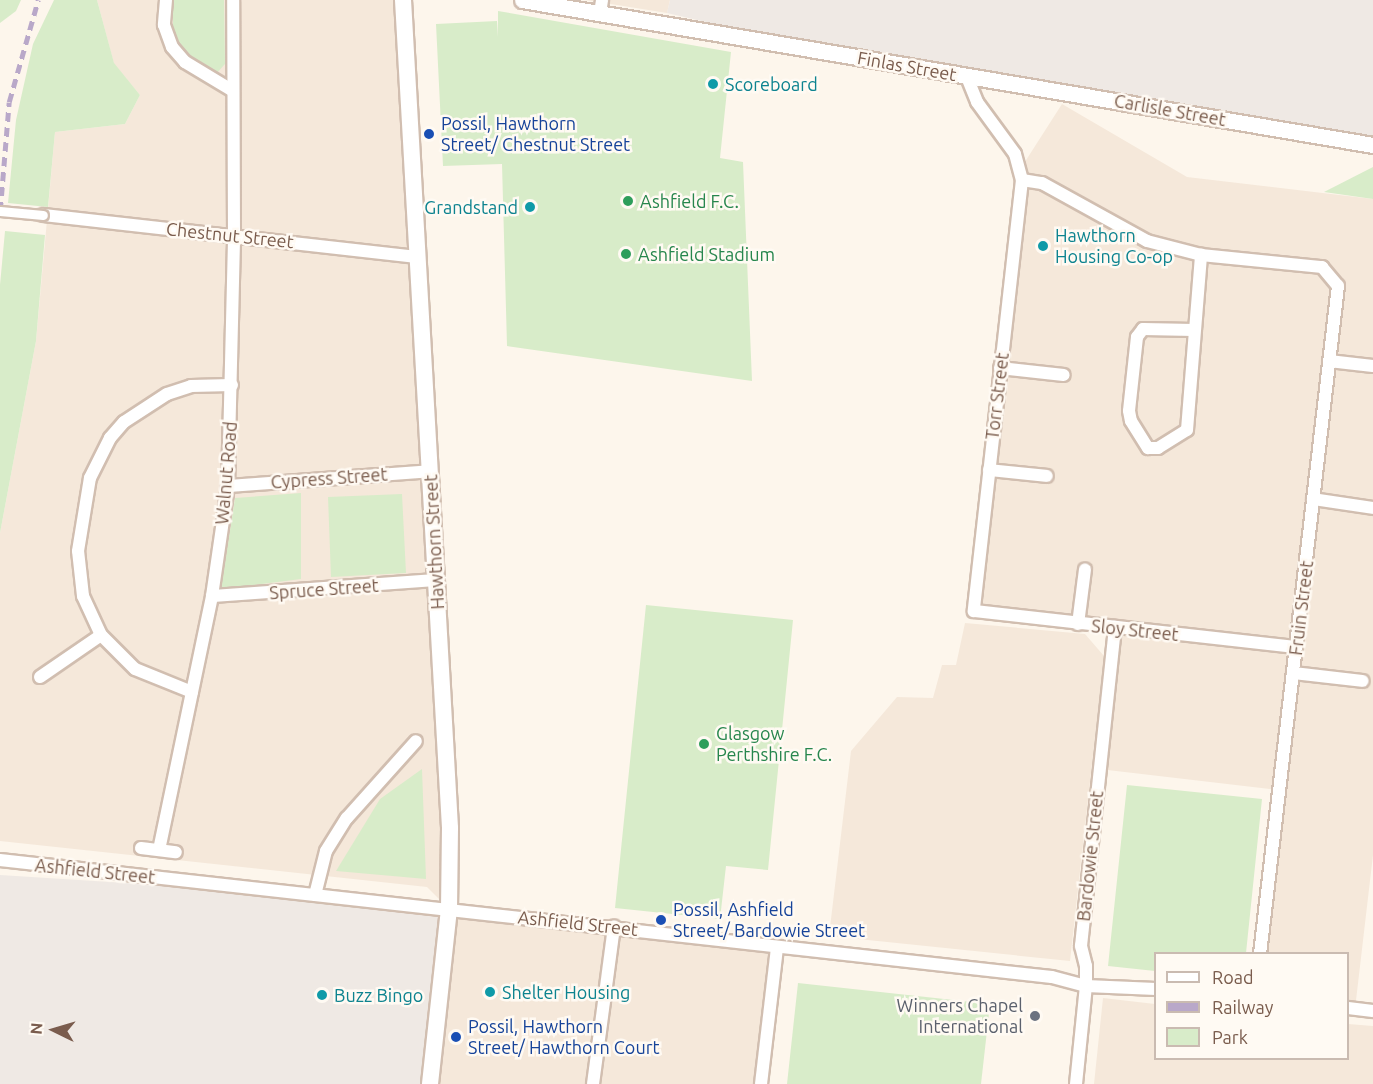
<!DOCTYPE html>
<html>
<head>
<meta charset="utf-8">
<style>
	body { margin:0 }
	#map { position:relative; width:1373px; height:1084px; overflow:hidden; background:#fdf6ec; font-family:Ubuntu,sans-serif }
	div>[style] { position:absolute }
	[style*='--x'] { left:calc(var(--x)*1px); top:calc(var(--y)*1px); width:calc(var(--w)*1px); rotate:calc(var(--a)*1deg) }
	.residential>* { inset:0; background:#f5e8da }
	.industrial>* { inset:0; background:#efe9e4 }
	.green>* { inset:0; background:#d8ecc9 }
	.roads { filter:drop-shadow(2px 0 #d1beb0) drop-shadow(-2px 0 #d1beb0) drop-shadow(0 2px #d1beb0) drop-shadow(0 -2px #d1beb0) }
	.minor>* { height:12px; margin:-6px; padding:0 6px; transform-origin:6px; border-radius:6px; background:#fff }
	.tertiary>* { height:15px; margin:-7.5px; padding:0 7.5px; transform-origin:7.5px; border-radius:7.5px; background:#fff }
	.secondary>* { height:16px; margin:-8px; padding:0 8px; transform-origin:8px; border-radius:8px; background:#fff }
	.rail>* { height:4.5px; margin-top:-2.25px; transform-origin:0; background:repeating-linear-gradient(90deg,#b9a8c9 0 9px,transparent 0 15px) }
	.bridges { filter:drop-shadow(2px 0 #d1beb0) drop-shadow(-2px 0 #d1beb0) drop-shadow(0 2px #d1beb0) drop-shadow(0 -2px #d1beb0) }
	.pedestrian-bridge>* { height:9px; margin:-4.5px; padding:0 4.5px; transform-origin:4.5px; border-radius:4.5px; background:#fff }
	.dots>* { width:16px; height:16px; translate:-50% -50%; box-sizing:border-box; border:3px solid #fffaf3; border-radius:50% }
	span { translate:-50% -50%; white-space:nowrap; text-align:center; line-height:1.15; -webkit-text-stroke:5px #fffaf3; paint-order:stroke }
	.street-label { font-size:18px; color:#7a5c4d }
	.culture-label { font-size:18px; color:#0d838f }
	.left { translate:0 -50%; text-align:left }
	.right { translate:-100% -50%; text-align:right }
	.transit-label { font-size:18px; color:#164399 }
	.leisure-label { font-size:18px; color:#27864d }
	.worship-label { font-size:18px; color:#5b616d }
	.legend { position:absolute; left:1154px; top:952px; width:195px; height:108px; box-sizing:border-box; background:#fffaf3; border:2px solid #cabbb1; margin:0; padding:8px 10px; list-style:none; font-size:18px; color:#7a5c4d }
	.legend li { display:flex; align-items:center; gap:12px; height:30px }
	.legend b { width:30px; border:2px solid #cabbb1 }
	.north { position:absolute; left:24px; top:1000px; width:60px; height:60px; -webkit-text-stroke:4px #fffaf3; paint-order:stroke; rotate:275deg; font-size:16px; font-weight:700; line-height:24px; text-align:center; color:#7a5c4d }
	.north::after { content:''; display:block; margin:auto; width:21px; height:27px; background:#7a5c4d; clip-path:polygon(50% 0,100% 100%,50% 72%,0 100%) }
</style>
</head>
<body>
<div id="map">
	<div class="residential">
		<i style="clip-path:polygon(97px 0,403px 0,450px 908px,777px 947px,761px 1084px,430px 1084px,449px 909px,427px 887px,0 841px,0 533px,36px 341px,55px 132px,125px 124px,140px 95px,114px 64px)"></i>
		<i style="clip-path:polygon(586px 0,670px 0,667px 13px)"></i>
		<i style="clip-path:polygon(1062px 104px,1187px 177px,1373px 199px,1373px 855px,1355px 1009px,1348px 1008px,1348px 954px,1260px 953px,1279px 790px,1099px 769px,1115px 628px,974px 611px,1021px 168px)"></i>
		<i style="clip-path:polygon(965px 623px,1085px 634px,1104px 656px,1070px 961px,829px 936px,851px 751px,897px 697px,933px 698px,942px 665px,956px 665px)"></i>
		<i style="clip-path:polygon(1103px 998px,1155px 1004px,1156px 1058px,1348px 1058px,1348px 1024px,1373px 1026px,1373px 1084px,1094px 1084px)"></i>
	</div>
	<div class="industrial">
		<i style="clip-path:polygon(670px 0,1373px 0,1373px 145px,856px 57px,667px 13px)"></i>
		<i style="clip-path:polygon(0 875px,315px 895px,449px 909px,430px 1084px,0 1084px)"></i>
	</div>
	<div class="green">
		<i style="clip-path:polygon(0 0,21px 0,16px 11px,0 23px)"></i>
		<i style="clip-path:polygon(54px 0,97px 0,114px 63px,140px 95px,125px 124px,55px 132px,48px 207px,8px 203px,16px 120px,33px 44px)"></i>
		<i style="clip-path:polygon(173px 0,224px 0,225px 64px,216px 74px,180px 48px,173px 32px)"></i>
		<i style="clip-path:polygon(498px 11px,731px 52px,720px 158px,743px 162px,752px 381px,507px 346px,502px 164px,443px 166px,436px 24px,497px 21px,498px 37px)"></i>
		<i style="clip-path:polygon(1373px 167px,1373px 199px,1324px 192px)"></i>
		<i style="clip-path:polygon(5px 231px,45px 235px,36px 341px,0 533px,0 285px)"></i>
		<i style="clip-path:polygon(301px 493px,301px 579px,221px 589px,235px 498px)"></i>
		<i style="clip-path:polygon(402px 494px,406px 573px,331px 577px,328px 497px)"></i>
		<i style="clip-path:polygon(646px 605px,793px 620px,768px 870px,726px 866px,720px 919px,615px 908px)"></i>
		<i style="clip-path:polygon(422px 769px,426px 879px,336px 871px,380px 799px)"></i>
		<i style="clip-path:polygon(1127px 785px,1262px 799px,1246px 953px,1156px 954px,1155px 971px,1108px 966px)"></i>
		<i style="clip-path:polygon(798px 983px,990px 1004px,981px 1084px,787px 1084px)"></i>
	</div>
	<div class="roads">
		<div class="minor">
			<i style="--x:166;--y:0;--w:25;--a:95"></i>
			<i style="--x:164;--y:25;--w:23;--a:70"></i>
			<i style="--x:172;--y:47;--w:20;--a:49"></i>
			<i style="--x:185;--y:62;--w:56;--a:31.1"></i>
			<i style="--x:600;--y:13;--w:13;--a:-81"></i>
			<i style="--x:967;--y:77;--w:27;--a:68"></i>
			<i style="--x:977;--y:102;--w:64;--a:53.8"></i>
			<i style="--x:1015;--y:154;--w:27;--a:75"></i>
			<i style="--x:1022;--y:180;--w:434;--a:96.4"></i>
			<i style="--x:974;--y:611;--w:324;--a:6.4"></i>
			<i style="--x:1022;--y:180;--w:20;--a:9"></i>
			<i style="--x:1042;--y:183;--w:120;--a:28.9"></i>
			<i style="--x:1147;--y:241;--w:56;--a:14.5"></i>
			<i style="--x:1201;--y:255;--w:122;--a:5.7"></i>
			<i style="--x:1322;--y:267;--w:25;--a:50"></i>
			<i style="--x:1338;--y:286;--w:673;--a:96.66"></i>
			<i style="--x:43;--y:215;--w:377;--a:6.4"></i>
			<i style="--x:1194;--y:330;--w:51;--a:-178.9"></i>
			<i style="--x:1143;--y:329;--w:10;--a:127"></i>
			<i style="--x:1137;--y:337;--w:74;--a:96.2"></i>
			<i style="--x:1129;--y:411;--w:10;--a:79"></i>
			<i style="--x:1131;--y:421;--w:32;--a:58"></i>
			<i style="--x:1148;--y:448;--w:10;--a:0"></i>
			<i style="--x:1158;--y:448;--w:34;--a:-32"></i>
			<i style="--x:1187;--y:430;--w:176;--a:-85.4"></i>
			<i style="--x:1329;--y:361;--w:44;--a:6.5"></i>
			<i style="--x:1000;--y:368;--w:64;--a:6.2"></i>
			<i style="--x:989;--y:470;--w:58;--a:5.9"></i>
			<i style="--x:228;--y:486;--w:203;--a:-4.2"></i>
			<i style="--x:1313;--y:499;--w:61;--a:8.5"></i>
			<i style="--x:212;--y:596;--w:225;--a:-4.1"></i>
			<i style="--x:1078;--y:624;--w:55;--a:-82.7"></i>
			<i style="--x:1293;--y:673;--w:70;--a:6.5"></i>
			<i style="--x:40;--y:677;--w:74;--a:-34.5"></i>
			<i style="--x:192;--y:692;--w:61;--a:-158"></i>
			<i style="--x:135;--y:669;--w:48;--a:-135"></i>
			<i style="--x:101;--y:635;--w:43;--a:-114.8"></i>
			<i style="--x:83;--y:596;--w:45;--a:-96.3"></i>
			<i style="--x:78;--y:551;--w:74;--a:-80.7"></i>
			<i style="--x:90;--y:478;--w:45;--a:-63.4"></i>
			<i style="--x:110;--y:438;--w:21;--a:-49"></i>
			<i style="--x:124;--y:422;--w:51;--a:-33.1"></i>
			<i style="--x:167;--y:394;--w:25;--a:-18"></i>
			<i style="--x:191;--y:386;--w:41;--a:-1.4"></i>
			<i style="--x:141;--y:848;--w:35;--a:7"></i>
			<i style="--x:159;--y:850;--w:259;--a:-78.2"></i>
			<i style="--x:212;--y:596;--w:111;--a:-81.7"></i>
			<i style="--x:228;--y:486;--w:252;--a:-88.6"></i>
			<i style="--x:234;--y:234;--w:234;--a:-90.2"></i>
			<i style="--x:0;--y:860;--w:1058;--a:6.35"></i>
			<i style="--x:1052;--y:977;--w:35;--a:15"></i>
			<i style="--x:1086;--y:986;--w:70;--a:2.5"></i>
			<i style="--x:315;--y:895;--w:45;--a:-76"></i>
			<i style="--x:326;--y:851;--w:39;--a:-58"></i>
			<i style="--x:347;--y:818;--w:103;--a:-48.1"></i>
			<i style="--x:1348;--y:1008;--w:25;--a:7"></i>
			<i style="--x:593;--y:1084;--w:159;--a:-82.4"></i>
			<i style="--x:761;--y:1084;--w:138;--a:-83.3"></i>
			<i style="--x:1076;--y:1084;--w:99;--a:-84.2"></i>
			<i style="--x:1086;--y:986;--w:20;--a:-90"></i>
			<i style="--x:1086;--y:966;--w:21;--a:-104"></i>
			<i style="--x:1081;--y:946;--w:321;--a:-83.9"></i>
		</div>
		<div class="tertiary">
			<i style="--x:522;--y:0;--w:863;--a:9.67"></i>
		</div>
		<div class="secondary">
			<i style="--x:403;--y:0;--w:829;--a:86.75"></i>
			<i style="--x:450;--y:828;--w:81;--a:90.7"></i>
			<i style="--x:449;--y:909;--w:176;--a:96.2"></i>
		</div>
	</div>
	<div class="rail">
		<i style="--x:0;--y:211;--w:109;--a:-85.3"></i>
		<i style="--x:9;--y:102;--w:106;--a:-74.1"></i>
	</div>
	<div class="bridges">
		<div class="pedestrian-bridge">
			<i style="--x:0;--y:211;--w:43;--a:5.3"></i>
		</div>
	</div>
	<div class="dots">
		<i style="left:713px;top:84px;background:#0f9aa8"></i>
		<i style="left:429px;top:134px;background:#1a4fb4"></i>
		<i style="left:628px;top:201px;background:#2e9e5b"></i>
		<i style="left:530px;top:207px;background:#0f9aa8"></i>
		<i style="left:1043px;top:246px;background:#0f9aa8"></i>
		<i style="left:626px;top:254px;background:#2e9e5b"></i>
		<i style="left:704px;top:744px;background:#2e9e5b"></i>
		<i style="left:661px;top:920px;background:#1a4fb4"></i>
		<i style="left:490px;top:992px;background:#0f9aa8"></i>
		<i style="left:322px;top:995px;background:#0f9aa8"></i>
		<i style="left:1035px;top:1016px;background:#6b7280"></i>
		<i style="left:456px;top:1037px;background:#1a4fb4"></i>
	</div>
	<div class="street-label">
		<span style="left:907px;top:66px;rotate:10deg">Finlas Street</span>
		<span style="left:1170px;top:110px;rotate:10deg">Carlisle Street</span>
		<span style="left:230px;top:235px;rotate:6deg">Chestnut Street</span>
		<span style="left:997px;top:396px;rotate:-83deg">Torr Street</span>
		<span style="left:226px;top:473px;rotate:-85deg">Walnut Road</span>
		<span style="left:329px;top:478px;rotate:-4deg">Cypress Street</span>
		<span style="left:434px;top:542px;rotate:-93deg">Hawthorn Street</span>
		<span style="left:324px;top:589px;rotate:-4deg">Spruce Street</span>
		<span style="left:1301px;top:608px;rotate:-83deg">Fruin Street</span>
		<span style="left:1135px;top:630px;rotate:6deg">Sloy Street</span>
		<span style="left:1090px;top:856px;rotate:-84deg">Bardowie Street</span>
		<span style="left:95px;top:871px;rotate:6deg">Ashfield Street</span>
		<span style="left:578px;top:923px;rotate:6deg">Ashfield Street</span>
	</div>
	<div class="culture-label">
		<span class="left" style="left:725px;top:84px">Scoreboard</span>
		<span class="right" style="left:518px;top:207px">Grandstand</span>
		<span class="left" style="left:1055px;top:246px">Hawthorn<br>Housing Co-op</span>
		<span class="left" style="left:502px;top:992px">Shelter Housing</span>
		<span class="left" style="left:334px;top:995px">Buzz Bingo</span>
	</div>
	<div class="transit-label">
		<span class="left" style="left:441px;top:134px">Possil, Hawthorn<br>Street/ Chestnut Street</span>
		<span class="left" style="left:673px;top:920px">Possil, Ashfield<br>Street/ Bardowie Street</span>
		<span class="left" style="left:468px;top:1037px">Possil, Hawthorn<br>Street/ Hawthorn Court</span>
	</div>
	<div class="leisure-label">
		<span class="left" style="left:640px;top:201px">Ashfield F.C.</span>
		<span class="left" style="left:638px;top:254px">Ashfield Stadium</span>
		<span class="left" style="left:716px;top:744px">Glasgow<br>Perthshire F.C.</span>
	</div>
	<div class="worship-label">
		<span class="right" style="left:1023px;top:1016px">Winners Chapel<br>International</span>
	</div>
	<ul class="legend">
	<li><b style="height:8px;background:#fff"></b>Road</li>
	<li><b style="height:8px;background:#b9a8c9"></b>Railway</li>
	<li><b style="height:16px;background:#d8ecc9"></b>Park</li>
	</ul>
	<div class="north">N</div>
</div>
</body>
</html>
